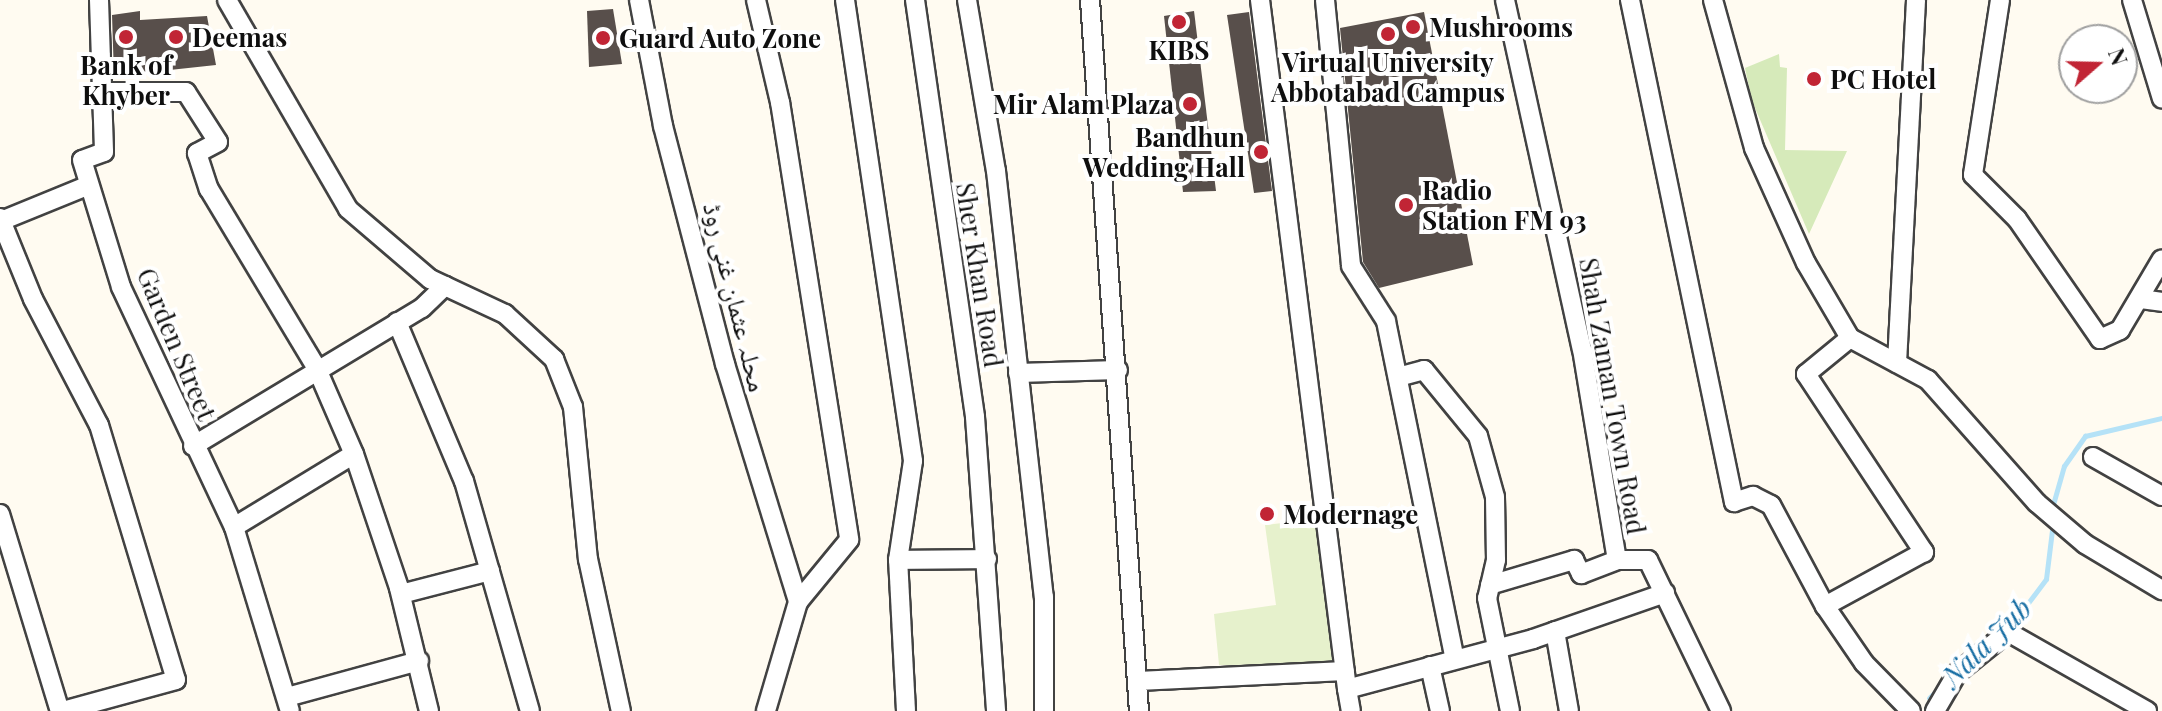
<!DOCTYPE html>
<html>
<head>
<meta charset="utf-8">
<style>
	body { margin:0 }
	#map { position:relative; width:2162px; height:711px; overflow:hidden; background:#fffbf1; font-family:"Playfair Display","Noto Naskh Arabic",serif }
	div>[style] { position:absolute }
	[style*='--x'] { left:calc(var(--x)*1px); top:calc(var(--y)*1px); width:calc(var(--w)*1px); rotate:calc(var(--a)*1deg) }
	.green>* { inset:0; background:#d6eaba }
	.pitch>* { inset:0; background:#e6f1cc }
	.stream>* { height:5px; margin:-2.5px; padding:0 2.5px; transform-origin:2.5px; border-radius:2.5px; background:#b5e2f7 }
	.building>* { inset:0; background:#584f4b }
	.roads { filter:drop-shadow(2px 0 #424242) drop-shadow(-2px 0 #424242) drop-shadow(0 2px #424242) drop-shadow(0 -2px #424242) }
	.minor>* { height:18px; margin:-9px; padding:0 9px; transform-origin:9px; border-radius:9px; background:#fff }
	.dots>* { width:22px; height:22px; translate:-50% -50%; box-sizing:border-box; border:4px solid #fff; border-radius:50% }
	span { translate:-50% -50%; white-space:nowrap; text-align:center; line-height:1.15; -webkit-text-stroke:8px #fff; paint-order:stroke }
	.poi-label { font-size:26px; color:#0f0f0f; font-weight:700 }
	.left { translate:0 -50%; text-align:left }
	.right { translate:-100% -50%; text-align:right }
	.street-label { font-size:26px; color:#0f0f0f }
	.water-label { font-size:28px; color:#166da3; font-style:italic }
	.north { position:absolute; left:2058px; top:24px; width:80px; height:80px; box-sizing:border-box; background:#fff; border:2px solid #9f9f9f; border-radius:50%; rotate:70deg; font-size:22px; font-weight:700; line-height:32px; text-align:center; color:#0f0f0f }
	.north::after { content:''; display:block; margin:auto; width:28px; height:36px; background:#c12535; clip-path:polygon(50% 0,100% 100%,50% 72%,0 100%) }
</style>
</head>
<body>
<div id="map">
	<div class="green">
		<i style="clip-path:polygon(1779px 54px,1780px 67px,1787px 68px,1785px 150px,1847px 151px,1809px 234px,1752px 101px,1745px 68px)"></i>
	</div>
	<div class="pitch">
		<i style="clip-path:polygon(1330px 517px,1356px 664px,1219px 665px,1214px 614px,1276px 605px,1265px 525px)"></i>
	</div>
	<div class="stream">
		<i style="--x:2052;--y:508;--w:44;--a:-74.1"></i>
		<i style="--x:2064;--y:466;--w:37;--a:-55"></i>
		<i style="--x:2085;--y:436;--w:79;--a:-13.2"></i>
		<i style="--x:2010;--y:627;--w:60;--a:-53.1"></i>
		<i style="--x:2046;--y:579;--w:57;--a:-83"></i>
		<i style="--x:1929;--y:698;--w:14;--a:-45"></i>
	</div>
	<div class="building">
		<i style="clip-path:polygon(613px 9px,622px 64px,589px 67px,587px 11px)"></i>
		<i style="clip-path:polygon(140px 11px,140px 20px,207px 16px,216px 65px,114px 76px,112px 15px)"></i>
		<i style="clip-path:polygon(1194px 11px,1216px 191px,1183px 192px,1164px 16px)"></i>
		<i style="clip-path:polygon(1249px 12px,1272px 191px,1254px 193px,1227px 15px)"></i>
		<i style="clip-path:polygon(1424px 12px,1473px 265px,1379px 288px,1363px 262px,1340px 28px)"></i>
	</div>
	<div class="roads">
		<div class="minor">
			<i style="--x:99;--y:0;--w:152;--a:88.1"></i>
			<i style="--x:104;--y:152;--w:23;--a:160"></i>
			<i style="--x:82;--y:160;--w:133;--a:72.9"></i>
			<i style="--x:121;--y:287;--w:265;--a:64.8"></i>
			<i style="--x:234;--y:527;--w:192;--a:73.1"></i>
			<i style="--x:227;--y:0;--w:241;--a:59.9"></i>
			<i style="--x:348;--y:209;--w:108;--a:40.5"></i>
			<i style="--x:430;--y:279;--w:83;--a:25"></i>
			<i style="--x:505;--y:314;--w:67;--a:42.6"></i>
			<i style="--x:554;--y:359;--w:52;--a:68.4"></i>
			<i style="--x:573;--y:407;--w:153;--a:84.4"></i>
			<i style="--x:588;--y:559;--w:156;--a:77.8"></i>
			<i style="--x:639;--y:0;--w:128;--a:79.2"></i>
			<i style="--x:663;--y:126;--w:246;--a:75.4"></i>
			<i style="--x:725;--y:364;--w:249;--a:72.9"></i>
			<i style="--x:756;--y:0;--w:105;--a:76.8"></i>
			<i style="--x:780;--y:102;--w:443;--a:81"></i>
			<i style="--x:849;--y:540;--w:80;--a:129.4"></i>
			<i style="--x:798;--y:602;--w:114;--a:106.4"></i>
			<i style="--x:845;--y:0;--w:466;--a:81.6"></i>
			<i style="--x:913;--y:461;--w:100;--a:98.6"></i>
			<i style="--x:915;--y:0;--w:421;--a:81.8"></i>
			<i style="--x:975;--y:417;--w:295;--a:85.9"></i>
			<i style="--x:967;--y:0;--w:173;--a:80.4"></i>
			<i style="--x:996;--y:171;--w:429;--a:83.6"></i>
			<i style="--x:1044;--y:597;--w:114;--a:90"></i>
			<i style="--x:1090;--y:0;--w:713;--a:86.06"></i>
			<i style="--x:1260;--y:0;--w:694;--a:82.8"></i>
			<i style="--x:1347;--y:689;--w:193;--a:-15"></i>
			<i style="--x:1533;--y:639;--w:140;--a:-19.2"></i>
			<i style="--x:1325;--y:0;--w:267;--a:84.4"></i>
			<i style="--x:1351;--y:266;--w:65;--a:57.5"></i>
			<i style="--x:1386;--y:321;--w:345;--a:78.5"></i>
			<i style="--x:1505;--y:0;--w:357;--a:77.6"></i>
			<i style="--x:1582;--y:349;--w:214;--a:80.6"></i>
			<i style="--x:1617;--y:560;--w:31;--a:0"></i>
			<i style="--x:1648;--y:560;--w:168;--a:64.2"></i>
			<i style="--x:1630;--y:0;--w:513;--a:78.3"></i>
			<i style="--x:1734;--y:502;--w:20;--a:-18"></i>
			<i style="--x:1753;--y:496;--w:20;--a:27"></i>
			<i style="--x:1771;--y:505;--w:115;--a:61.9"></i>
			<i style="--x:1825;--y:606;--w:69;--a:55.6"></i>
			<i style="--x:1864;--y:663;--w:67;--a:45.6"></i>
			<i style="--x:1713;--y:0;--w:154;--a:74.5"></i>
			<i style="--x:1754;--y:148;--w:126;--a:65.7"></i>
			<i style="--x:1806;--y:263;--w:87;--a:59.6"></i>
			<i style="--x:1850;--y:338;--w:57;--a:140.7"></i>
			<i style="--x:1806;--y:374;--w:214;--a:56.5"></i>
			<i style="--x:1924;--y:552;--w:113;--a:151.4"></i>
			<i style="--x:2000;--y:0;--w:177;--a:98.8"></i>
			<i style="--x:1973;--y:175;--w:62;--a:45"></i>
			<i style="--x:2017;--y:219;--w:146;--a:55.3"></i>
			<i style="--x:2100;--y:339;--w:22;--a:-24"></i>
			<i style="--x:2120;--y:330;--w:82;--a:-59.4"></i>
			<i style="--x:2132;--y:0;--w:103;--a:73.1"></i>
			<i style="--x:102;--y:92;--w:84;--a:0"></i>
			<i style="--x:186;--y:92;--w:59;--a:57.4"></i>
			<i style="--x:218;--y:142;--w:24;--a:152"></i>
			<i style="--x:197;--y:153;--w:38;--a:72"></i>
			<i style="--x:209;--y:189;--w:210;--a:59"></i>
			<i style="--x:317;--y:369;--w:93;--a:66.5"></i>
			<i style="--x:354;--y:454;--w:141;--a:71.4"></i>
			<i style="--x:399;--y:588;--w:127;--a:76.3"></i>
			<i style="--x:0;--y:218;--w:87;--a:67.8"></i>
			<i style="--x:33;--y:299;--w:142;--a:62.4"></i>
			<i style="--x:99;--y:425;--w:266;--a:73.2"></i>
			<i style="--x:176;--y:680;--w:117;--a:164.7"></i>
			<i style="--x:1;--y:221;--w:95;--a:-22.2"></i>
			<i style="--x:2141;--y:299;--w:21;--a:8"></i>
			<i style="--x:397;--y:322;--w:173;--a:67.2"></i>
			<i style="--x:464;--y:481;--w:239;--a:74"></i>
			<i style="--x:1850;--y:338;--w:89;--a:28.3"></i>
			<i style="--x:1928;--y:380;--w:164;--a:48.5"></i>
			<i style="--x:2037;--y:503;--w:63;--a:40.5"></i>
			<i style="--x:2085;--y:544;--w:90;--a:30.9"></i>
			<i style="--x:1897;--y:363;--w:363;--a:-87"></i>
			<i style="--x:1018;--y:373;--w:100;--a:-1.7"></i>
			<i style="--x:1398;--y:377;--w:27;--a:-15"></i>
			<i style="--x:1424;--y:370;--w:85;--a:50.7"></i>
			<i style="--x:1478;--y:436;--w:63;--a:74.4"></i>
			<i style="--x:1495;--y:497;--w:63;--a:89.1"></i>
			<i style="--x:1496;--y:560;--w:39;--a:103"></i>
			<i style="--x:1487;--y:598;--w:115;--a:78.5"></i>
			<i style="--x:193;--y:446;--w:267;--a:-31.1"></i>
			<i style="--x:422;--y:308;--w:32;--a:-44"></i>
			<i style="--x:2093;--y:457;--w:79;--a:29.5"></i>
			<i style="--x:0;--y:514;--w:206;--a:73.1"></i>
			<i style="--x:234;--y:527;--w:140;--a:-31.3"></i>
			<i style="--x:1490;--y:585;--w:88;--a:-16.6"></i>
			<i style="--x:1574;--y:560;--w:16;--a:63"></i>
			<i style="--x:1581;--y:574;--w:39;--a:-21"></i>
			<i style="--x:401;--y:594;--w:92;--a:-14.5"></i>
			<i style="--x:1555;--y:631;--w:81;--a:80.1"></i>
			<i style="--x:1430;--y:666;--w:46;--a:77.5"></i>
			<i style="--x:1138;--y:681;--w:207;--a:-2.8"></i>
			<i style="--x:1347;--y:689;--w:22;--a:80"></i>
			<i style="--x:287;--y:697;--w:137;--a:-15.3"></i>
			<i style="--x:906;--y:711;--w:151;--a:-93"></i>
			<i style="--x:898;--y:560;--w:89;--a:-0.6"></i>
			<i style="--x:1935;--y:711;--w:44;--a:-59.9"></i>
			<i style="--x:1957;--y:673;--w:65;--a:-38.8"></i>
			<i style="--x:2008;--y:632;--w:160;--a:29.6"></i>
		</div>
	</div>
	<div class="dots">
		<i style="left:1179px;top:22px;background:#c12535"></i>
		<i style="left:1413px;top:27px;background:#c12535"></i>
		<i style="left:1388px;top:34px;background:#c12535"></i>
		<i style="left:126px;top:37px;background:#c12535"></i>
		<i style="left:176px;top:37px;background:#c12535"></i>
		<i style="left:603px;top:38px;background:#c12535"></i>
		<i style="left:1814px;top:79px;background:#c12535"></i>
		<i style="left:1190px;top:104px;background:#c12535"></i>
		<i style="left:1261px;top:152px;background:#c12535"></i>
		<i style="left:1406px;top:205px;background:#c12535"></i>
		<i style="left:1267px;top:514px;background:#c12535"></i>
	</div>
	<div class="poi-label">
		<span class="left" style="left:1429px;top:27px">Mushrooms</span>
		<span class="left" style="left:192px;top:37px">Deemas</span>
		<span class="left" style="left:619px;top:38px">Guard Auto Zone</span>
		<span style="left:1179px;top:50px">KIBS</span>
		<span style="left:1388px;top:77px">Virtual University<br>Abbotabad Campus</span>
		<span style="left:126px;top:80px">Bank of<br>Khyber</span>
		<span class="left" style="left:1830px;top:79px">PC Hotel</span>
		<span class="right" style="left:1174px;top:104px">Mir Alam Plaza</span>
		<span class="right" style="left:1245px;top:152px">Bandhun<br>Wedding Hall</span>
		<span class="left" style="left:1422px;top:205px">Radio<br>Station FM 93</span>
		<span class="left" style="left:1283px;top:514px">Modernage</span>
	</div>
	<div class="street-label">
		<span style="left:980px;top:275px;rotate:81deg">Sher Khan Road</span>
		<span style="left:736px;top:297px;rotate:76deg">محلہ عثمان غنی روڈ</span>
		<span style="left:177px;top:344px;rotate:67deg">Garden Street</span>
		<span style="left:1613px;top:396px;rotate:80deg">Shah Zaman Town Road</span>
	</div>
	<div class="water-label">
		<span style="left:1986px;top:642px;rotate:-44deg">Nala Jub</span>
	</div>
	<div class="north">N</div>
</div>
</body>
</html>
